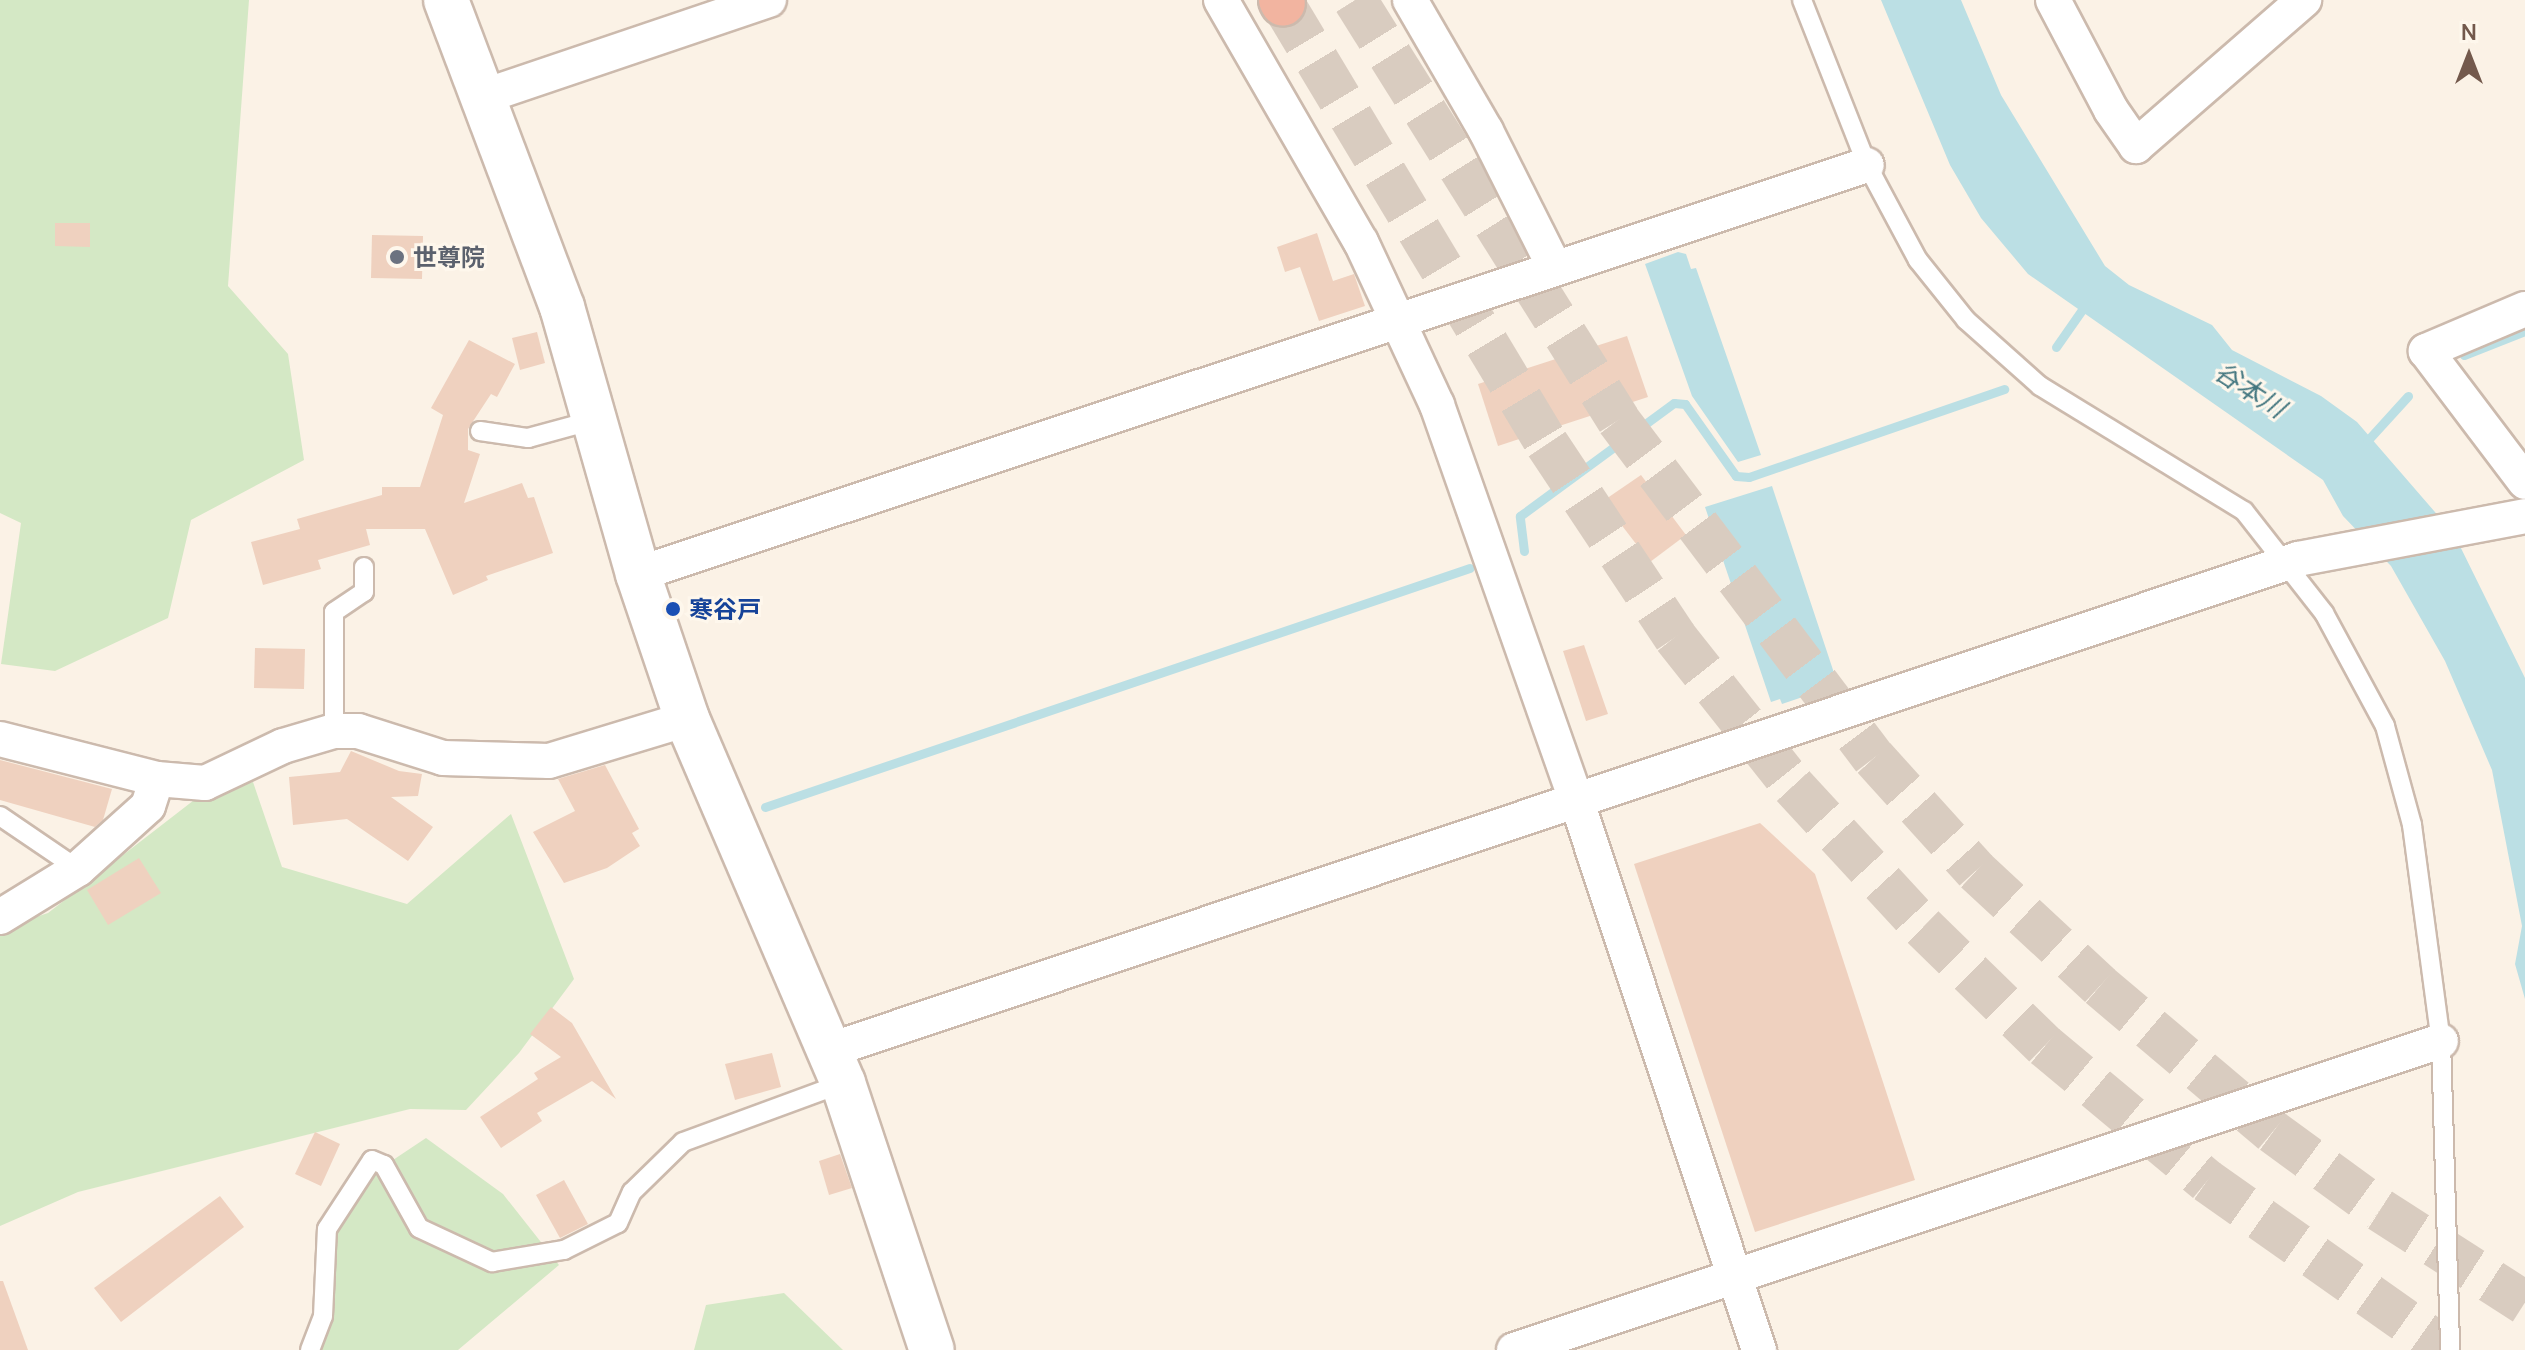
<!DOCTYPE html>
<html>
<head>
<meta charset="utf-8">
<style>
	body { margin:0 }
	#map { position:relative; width:2525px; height:1350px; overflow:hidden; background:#fbf2e6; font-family:Manrope,"Noto Sans JP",sans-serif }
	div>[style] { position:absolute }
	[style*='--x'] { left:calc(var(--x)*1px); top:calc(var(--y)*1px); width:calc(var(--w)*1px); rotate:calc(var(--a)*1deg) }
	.green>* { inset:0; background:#d4e8c5 }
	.water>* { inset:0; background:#bbdfe4 }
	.stream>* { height:9px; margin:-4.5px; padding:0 4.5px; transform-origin:4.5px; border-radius:4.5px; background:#bbdfe4 }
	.building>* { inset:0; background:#efd1bf }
	.highway-tunnel>* { height:44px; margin-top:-22px; transform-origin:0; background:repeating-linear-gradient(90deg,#d9ccc0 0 44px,transparent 0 66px) }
	.roads { filter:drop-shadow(2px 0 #ccbaad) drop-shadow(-2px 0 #ccbaad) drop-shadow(0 2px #ccbaad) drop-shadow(0 -2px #ccbaad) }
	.lane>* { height:18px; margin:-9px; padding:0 9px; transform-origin:9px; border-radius:9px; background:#fff }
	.street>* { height:34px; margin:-17px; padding:0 17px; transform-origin:17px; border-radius:17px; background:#fff }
	.secondary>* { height:44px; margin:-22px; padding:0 22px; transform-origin:22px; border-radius:22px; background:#fff }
	.highway>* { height:44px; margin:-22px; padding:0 22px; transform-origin:22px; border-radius:22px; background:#f2b4a0 }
	.dots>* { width:22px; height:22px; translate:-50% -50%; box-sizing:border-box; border:4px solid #fef7ec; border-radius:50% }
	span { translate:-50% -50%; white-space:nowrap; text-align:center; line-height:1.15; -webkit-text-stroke:6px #fef7ec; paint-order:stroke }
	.worship-label { font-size:24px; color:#5b616d; font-weight:700 }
	.left { translate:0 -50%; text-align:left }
	.transit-label { font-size:24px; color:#164399; font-weight:700 }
	.water-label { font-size:26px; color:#43767f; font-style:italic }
	.north { position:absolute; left:2429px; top:16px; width:80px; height:80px; -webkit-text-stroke:6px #fef7ec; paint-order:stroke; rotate:0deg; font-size:22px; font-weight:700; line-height:32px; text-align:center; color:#73594c }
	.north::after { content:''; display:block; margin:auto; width:28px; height:36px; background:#73594c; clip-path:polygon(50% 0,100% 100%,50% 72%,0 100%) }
</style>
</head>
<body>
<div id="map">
	<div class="green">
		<i style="clip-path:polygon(0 0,249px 0,228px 286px,288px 354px,304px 460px,191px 520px,168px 618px,55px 671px,1px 664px,21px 523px,0 513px)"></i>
		<i style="clip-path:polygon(253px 782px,282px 867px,407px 904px,511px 814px,574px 979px,519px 1053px,466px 1110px,410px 1109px,78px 1192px,0 1226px,0 929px,48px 913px,198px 797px)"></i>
		<i style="clip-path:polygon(426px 1138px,503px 1194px,559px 1265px,458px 1350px,316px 1350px,328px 1330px,334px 1233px,372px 1174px)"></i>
		<i style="clip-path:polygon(784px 1293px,843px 1350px,694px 1350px,706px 1305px)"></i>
	</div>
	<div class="water">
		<i style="clip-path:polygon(1881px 0,1961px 0,2001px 95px,2105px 266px,2129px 285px,2212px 325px,2232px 350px,2321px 396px,2357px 422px,2454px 534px,2525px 678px,2525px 999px,2515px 964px,2522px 926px,2492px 770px,2445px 661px,2391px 566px,2343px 516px,2323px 480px,2028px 274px,1981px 218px,1950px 165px)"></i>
		<i style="clip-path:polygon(1678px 252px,1686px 254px,1691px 269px,1696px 268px,1761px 455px,1738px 462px,1692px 396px,1645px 264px)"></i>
		<i style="clip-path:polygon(1772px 486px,1838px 685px,1782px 704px,1780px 699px,1771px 702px,1705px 507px)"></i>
	</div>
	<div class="stream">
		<i style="--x:2056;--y:347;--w:52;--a:-55.1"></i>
		<i style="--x:2464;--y:355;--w:66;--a:-21.5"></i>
		<i style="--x:2367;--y:441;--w:61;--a:-47.7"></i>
		<i style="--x:1524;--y:551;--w:35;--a:-97"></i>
		<i style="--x:1520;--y:516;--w:191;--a:-36.3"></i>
		<i style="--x:1674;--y:403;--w:11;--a:5"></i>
		<i style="--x:1685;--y:404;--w:88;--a:54.7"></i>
		<i style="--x:1736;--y:476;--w:13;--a:4"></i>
		<i style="--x:1749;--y:477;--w:270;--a:-19"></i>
		<i style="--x:765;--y:807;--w:744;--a:-18.73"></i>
	</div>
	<div class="building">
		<i style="clip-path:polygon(55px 223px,90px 223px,90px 247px,55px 246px)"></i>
		<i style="clip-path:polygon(1317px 233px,1333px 281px,1354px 274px,1365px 306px,1319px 321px,1300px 267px,1285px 272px,1277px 247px)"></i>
		<i style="clip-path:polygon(372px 235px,423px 236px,422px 279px,371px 278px)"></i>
		<i style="clip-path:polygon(537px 332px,545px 363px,520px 370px,512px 338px)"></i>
		<i style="clip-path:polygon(1627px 336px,1648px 397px,1498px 446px,1478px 384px)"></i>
		<i style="clip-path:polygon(469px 340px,515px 364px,497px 397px,491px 394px,468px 429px,468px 450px,480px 454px,464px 503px,522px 483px,528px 498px,534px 497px,553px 553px,486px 576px,488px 580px,453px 595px,425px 529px,366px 529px,370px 545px,318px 560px,321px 569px,263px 585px,251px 542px,300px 529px,297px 519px,382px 495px,382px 487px,420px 487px,443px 415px,431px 408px)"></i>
		<i style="clip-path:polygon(1641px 475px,1686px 535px,1650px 562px,1603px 501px)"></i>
		<i style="clip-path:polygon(1584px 645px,1608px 714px,1586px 721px,1563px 651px)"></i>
		<i style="clip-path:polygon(255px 648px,305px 649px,304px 689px,254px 688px)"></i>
		<i style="clip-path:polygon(351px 751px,399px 771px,422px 774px,418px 796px,391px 797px,433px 827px,408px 861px,347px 819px,293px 825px,289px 777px,340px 772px)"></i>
		<i style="clip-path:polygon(0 760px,112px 789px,103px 820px,95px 827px,0 800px)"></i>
		<i style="clip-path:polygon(605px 765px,639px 829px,632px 833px,640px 846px,607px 868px,564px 883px,533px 832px,575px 811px,558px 779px)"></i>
		<i style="clip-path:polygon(1760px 823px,1815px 874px,1915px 1180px,1755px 1232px,1634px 864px)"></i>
		<i style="clip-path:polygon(139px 858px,161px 893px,108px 925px,87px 890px)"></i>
		<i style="clip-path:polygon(551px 1007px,572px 1023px,616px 1099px,592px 1081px,537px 1113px,542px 1121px,501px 1148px,480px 1117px,538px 1079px,534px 1073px,561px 1057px,530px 1034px)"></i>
		<i style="clip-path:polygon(772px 1053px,781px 1087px,735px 1100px,725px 1064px)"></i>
		<i style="clip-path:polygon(315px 1132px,340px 1144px,321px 1186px,295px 1174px)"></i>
		<i style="clip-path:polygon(840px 1154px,852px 1188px,829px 1195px,819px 1161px)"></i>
		<i style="clip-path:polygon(564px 1180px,588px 1224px,560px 1238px,536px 1195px)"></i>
		<i style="clip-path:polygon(220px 1196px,244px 1227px,121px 1322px,94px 1288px)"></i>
		<i style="clip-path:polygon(0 1281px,3px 1281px,28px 1350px,0 1350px)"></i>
	</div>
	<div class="highway-tunnel">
		<i style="--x:1355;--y:0;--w:496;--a:57.9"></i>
		<i style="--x:1618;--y:420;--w:424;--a:52.9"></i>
		<i style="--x:1874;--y:758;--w:152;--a:47.9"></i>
		<i style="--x:1976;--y:871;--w:169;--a:42.8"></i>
		<i style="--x:2100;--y:986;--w:226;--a:40.2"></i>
		<i style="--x:2273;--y:1132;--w:132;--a:36.1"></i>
		<i style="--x:2380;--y:1210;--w:172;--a:32.7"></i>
		<i style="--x:1283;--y:4;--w:513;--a:59.04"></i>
		<i style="--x:1547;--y:444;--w:232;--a:56.4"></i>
		<i style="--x:1675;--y:637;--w:190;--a:51.6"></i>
		<i style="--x:1793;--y:786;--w:192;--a:47.3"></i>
		<i style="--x:1923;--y:927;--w:170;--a:44.3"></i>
		<i style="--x:2045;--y:1046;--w:211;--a:39.8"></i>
		<i style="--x:2207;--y:1181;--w:294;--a:35.2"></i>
	</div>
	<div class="roads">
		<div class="lane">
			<i style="--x:1802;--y:0;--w:177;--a:68.5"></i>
			<i style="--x:1867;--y:165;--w:108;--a:61.8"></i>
			<i style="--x:1918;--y:260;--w:77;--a:51.3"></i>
			<i style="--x:1966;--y:320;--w:99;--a:41.7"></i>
			<i style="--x:2040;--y:386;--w:239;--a:31.5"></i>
			<i style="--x:2244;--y:511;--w:130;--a:51.9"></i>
			<i style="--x:2324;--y:613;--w:128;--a:61.6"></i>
			<i style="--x:2385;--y:726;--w:103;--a:74.7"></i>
			<i style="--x:2412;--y:825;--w:218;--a:82.4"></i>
			<i style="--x:2441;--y:1041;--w:309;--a:88.3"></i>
			<i style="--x:480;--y:431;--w:49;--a:8.3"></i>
			<i style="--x:528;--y:438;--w:68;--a:-15.3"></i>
			<i style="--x:334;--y:731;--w:119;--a:-90"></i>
			<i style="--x:334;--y:612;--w:36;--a:-34"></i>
			<i style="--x:364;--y:592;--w:25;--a:-90"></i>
			<i style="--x:0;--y:816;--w:94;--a:34.2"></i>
			<i style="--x:310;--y:1350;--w:36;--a:-69"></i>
			<i style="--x:323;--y:1316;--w:87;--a:-87.4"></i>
			<i style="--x:327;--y:1229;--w:82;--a:-56.9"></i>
			<i style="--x:372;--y:1160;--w:13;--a:23"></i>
			<i style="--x:384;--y:1165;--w:72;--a:60.9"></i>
			<i style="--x:419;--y:1228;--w:81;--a:25"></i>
			<i style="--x:492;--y:1262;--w:73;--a:-9.5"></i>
			<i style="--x:564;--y:1250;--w:60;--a:-26.6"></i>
			<i style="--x:618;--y:1223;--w:34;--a:-66"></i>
			<i style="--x:632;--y:1192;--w:71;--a:-44.4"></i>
			<i style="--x:683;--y:1142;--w:171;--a:-20.2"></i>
		</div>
		<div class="street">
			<i style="--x:1221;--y:0;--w:280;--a:60"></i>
			<i style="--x:1361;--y:242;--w:180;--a:65"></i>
			<i style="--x:1437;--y:405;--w:418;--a:70.6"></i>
			<i style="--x:1576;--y:799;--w:581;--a:71.63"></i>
			<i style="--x:1410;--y:0;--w:151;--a:59.9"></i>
			<i style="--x:1486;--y:131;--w:153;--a:63.3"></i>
			<i style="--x:2053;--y:0;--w:124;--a:62.2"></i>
			<i style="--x:2111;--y:110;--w:44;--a:55.2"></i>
			<i style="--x:2136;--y:146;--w:223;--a:-41"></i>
			<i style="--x:482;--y:97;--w:303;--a:-18.7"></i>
			<i style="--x:2525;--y:309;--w:108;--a:157"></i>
			<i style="--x:2426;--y:351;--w:164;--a:52.9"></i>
			<i style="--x:638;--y:574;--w:1295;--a:-18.41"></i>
			<i style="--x:0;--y:739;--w:162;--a:14.3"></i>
			<i style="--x:157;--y:779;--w:48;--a:4.8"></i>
			<i style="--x:205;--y:783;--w:86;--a:-25.4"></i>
			<i style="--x:283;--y:746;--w:53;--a:-16.4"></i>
			<i style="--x:334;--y:731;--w:24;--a:0"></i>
			<i style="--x:358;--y:731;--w:89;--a:17.6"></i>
			<i style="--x:443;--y:758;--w:106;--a:1.6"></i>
			<i style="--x:549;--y:761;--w:144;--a:-16.9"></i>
			<i style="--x:0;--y:917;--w:92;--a:-31.6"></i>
			<i style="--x:78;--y:869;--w:94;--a:-42"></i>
			<i style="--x:148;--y:806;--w:28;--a:-72"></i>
			<i style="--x:830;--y:1050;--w:1548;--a:-18.49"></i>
			<i style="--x:2298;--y:559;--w:231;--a:-10.7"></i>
			<i style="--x:1514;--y:1350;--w:977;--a:-18.43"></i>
		</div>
		<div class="secondary">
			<i style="--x:446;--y:0;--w:328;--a:69.3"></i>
			<i style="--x:562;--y:307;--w:278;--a:74.1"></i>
			<i style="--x:638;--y:574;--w:153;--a:71.3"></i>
			<i style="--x:687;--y:719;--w:396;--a:66.8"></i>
			<i style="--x:843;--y:1083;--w:281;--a:71.6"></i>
		</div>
		<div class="highway">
			<i style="--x:1281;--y:0;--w:4;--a:63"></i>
		</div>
	</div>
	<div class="dots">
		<i style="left:397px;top:257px;background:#6b7280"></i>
		<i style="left:673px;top:609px;background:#1a4fb4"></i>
	</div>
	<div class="worship-label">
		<span class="left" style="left:413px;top:257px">世尊院</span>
	</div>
	<div class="transit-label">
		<span class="left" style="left:689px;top:609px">寒谷戸</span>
	</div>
	<div class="water-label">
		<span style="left:2250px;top:390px;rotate:33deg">谷本川</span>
	</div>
	<div class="north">N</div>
</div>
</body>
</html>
